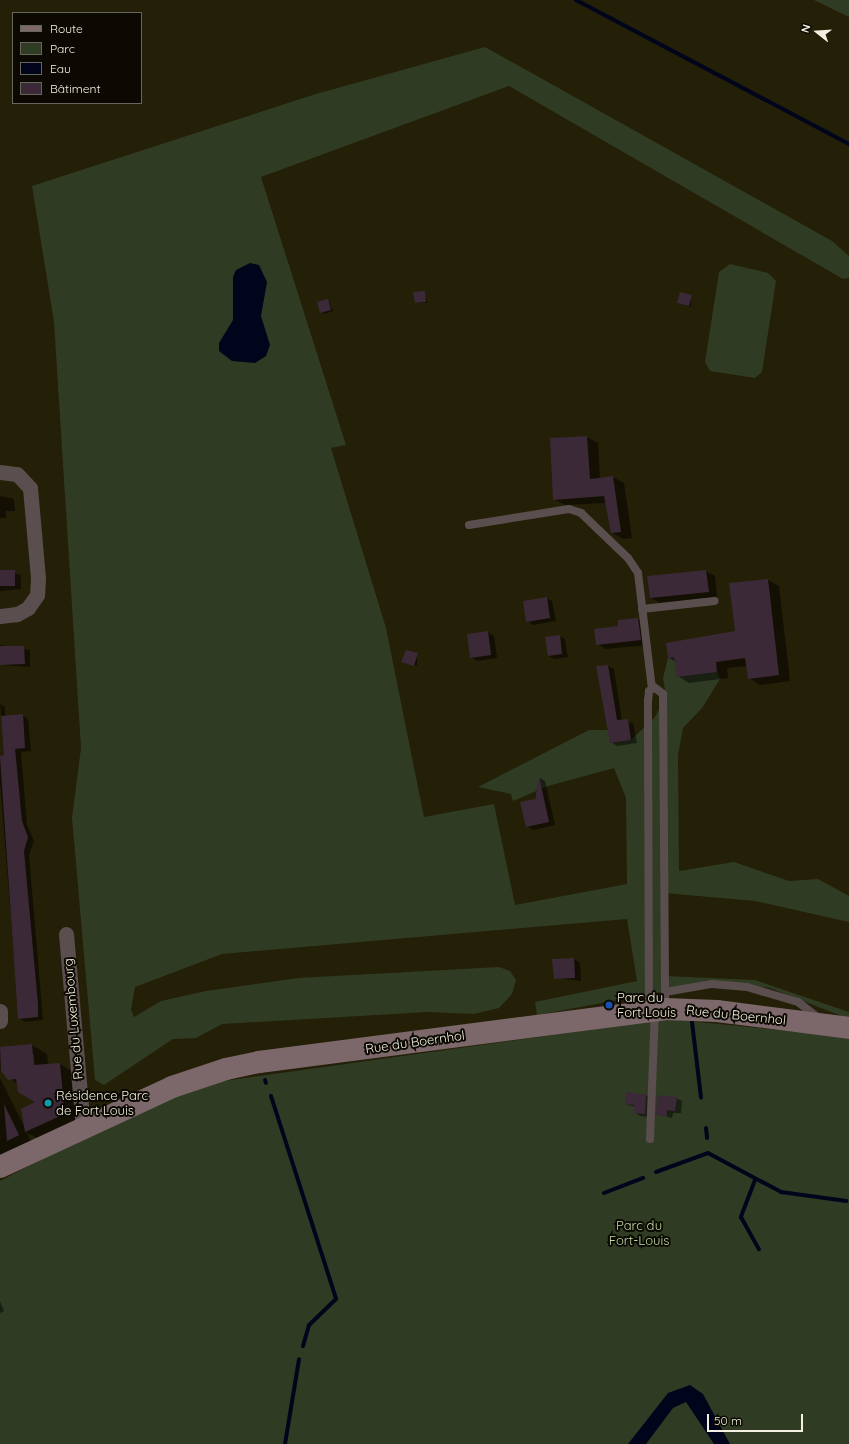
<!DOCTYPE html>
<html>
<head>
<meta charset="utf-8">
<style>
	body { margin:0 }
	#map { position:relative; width:849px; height:1444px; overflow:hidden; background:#241f07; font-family:Quicksand,sans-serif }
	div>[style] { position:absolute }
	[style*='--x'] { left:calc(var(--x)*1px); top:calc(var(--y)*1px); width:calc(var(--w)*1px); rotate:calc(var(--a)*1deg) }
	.green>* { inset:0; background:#2f3c23 }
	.water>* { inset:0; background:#01051c }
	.shadow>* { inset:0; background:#0007 }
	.stream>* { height:4px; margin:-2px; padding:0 2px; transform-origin:2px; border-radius:2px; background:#01051c }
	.building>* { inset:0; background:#3c2938 }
	.lane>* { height:8px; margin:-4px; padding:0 4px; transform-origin:4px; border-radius:4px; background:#5b4e4f }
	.street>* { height:15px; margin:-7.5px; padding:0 7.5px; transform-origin:7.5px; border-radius:7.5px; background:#5b4e4f }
	.secondary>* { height:22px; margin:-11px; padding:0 11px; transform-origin:11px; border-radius:11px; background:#7c686a }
	.dots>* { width:11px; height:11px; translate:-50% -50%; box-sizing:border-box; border:2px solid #0b0902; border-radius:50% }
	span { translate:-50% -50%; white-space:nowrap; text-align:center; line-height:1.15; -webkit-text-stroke:4px #0b0902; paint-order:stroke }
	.poi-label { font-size:13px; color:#f3f0e1 }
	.left { translate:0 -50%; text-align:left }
	.street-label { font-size:13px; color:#f3f0e1 }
	.park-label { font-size:13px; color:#bddda3 }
	.legend { position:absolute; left:12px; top:12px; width:130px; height:92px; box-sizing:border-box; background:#0b0902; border:1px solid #68655b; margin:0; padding:5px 7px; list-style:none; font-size:12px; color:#f3f0e1 }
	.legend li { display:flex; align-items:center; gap:8px; height:20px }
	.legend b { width:20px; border:1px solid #68655b }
	.north { position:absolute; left:797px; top:12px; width:40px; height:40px; -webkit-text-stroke:3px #0b0902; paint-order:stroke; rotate:287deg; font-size:11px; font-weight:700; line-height:16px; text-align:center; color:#f3f0e1 }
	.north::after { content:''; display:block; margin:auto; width:14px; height:18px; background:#f3f0e1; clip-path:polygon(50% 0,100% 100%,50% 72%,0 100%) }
	.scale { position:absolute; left:707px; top:1414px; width:96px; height:18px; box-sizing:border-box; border:2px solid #f3f0e1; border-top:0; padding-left:5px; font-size:12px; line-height:14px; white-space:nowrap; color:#f3f0e1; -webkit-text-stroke:3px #0b0902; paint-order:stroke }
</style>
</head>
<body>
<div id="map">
	<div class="green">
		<i style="clip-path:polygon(814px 0,849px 0,849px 17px)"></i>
		<i style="clip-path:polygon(485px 47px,832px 241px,849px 256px,849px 278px,843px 279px,509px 86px,261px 177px,346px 445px,331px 448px,386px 628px,424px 817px,494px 804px,515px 905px,627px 884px,626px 798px,614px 768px,548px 786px,513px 801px,511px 794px,478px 787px,589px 730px,608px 730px,610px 743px,631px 740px,655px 717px,666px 696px,663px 678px,668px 658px,674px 657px,677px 677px,717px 672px,720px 679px,702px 708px,683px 728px,678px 755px,679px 871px,734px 862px,789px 881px,818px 879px,849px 896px,849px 922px,755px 901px,665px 893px,665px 976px,755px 980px,849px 1012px,849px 1019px,770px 988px,721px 981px,537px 1015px,535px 1002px,637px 981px,627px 919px,222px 954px,135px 987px,131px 1010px,134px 1017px,161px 1001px,206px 991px,298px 978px,499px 967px,510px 971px,516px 980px,512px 994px,499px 1008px,474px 1014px,428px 1012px,222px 1024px,196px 1038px,173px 1039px,104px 1085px,95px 1080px,72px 818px,81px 748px,54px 322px,32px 186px,316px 94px)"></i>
		<i style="clip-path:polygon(730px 264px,768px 273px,776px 281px,762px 372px,755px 378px,710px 371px,705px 362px,719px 272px)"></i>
		<i style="clip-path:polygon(668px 1019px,849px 1037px,849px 1444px,0 1444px,0 1181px,90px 1134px,202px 1084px)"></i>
	</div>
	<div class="water">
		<i style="clip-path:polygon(250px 263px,259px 265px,267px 282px,261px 316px,270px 345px,266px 356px,255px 363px,232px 361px,219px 351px,219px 343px,233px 320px,233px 277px,236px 270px)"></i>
		<i style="clip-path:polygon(690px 1385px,703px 1394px,730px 1444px,714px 1444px,686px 1402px,673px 1408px,646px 1444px,628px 1444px,668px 1393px)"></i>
	</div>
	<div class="shadow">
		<i style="clip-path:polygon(424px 292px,428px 303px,416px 303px)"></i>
		<i style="clip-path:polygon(691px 296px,691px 307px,678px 303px)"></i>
		<i style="clip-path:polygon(328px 300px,333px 311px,324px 314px,318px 303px)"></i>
		<i style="clip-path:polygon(587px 437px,598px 443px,600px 479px,613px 477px,624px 483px,632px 538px,623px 539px,612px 533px,606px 503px,565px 505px,554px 499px)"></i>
		<i style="clip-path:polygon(0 496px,14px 499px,15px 511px,6px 511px,6px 518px,0 518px)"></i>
		<i style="clip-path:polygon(0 570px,21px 575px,21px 589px,0 591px)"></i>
		<i style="clip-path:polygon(706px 571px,715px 576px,717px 597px,660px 603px,651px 598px)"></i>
		<i style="clip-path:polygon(768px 580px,779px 586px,790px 681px,760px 685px,749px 678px,747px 666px,727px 668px,728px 678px,689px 683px,678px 676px,676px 662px,669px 658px,736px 632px)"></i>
		<i style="clip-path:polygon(546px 598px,552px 601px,556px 621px,533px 625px,527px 621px)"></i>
		<i style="clip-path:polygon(638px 619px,647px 624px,649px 645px,606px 649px,597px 644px)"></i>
		<i style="clip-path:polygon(488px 632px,494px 636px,497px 658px,477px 661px,471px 657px,468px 635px)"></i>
		<i style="clip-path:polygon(559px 636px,565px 639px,568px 657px,555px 659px,549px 656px)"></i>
		<i style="clip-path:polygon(0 645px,30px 650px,30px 667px,0 665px)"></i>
		<i style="clip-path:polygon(417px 654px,417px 666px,405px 663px)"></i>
		<i style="clip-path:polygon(608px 666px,614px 669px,622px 721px,633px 723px,637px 743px,617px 746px,611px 742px)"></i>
		<i style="clip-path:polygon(0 704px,5px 707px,5px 717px,22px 715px,28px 719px,31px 751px,21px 752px,27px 825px,34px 841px,29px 855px,43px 1020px,25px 1022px,19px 1018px,0 782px,0 757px,5px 756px)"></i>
		<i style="clip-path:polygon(540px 778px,545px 781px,555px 825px,533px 830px,527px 826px)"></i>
		<i style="clip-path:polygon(574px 959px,580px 963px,581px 981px,555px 978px,554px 960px)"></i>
		<i style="clip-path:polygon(evenodd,32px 1045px,47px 1054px,48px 1065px,60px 1064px,75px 1073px,79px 1115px,73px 1125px,41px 1140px,27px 1133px,32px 1143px,0 1158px,0 1078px,25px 1128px,37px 1102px,0 1069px,0 1048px,32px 1045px,32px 1054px,34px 1054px,35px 1070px,33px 1070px,32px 1054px)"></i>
		<i style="clip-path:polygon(646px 1095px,652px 1099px,651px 1117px,640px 1116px,635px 1112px,635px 1107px,626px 1104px)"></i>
		<i style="clip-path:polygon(676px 1098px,682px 1101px,681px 1113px,673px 1113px,672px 1118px,657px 1114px)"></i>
		<i style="clip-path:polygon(0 1301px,4px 1311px,0 1313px)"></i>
	</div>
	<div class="stream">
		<i style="--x:576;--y:0;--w:309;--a:27.8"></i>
		<i style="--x:692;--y:1022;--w:76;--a:83.2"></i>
		<i style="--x:265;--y:1080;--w:3;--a:72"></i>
		<i style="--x:271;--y:1096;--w:213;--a:72.2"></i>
		<i style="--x:336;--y:1299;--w:37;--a:136"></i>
		<i style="--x:309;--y:1325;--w:22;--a:106"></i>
		<i style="--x:706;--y:1128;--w:10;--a:84"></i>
		<i style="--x:656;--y:1172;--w:55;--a:-20.1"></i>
		<i style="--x:708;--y:1153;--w:83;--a:28.1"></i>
		<i style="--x:781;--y:1192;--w:66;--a:7.9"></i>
		<i style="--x:755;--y:1180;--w:40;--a:111"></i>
		<i style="--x:741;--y:1217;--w:37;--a:61"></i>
		<i style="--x:604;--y:1193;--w:42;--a:-21"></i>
		<i style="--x:285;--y:1444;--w:86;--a:-80.6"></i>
	</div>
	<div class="building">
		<i style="clip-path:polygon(425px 291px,426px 302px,415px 303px,413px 292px)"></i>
		<i style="clip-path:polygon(680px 292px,692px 295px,689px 306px,677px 303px)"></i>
		<i style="clip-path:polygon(328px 299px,331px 310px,320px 313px,317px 302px)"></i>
		<i style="clip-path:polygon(587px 436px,590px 479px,613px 476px,621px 532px,611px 533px,604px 496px,553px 500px,550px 438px)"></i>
		<i style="clip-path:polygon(0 570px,15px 570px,15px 586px,0 586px)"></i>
		<i style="clip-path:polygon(706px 570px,709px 592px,650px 598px,647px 576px)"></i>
		<i style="clip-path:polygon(768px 579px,779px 675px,748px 679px,745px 658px,716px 662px,717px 672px,677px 677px,674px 657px,668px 658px,666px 643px,735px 631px,729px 583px)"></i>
		<i style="clip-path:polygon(547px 597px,550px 618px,526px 622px,523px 601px)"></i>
		<i style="clip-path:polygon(638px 618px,641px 640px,596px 645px,594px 629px,618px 626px,618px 620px)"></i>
		<i style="clip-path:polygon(488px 631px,491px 655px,470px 658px,467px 634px)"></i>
		<i style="clip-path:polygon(560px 635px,562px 654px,548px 656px,545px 637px)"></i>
		<i style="clip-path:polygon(0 646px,24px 646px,25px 664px,0 665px)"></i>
		<i style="clip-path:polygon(406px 650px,418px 653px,414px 666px,401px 662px)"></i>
		<i style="clip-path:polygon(608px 665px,617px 720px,628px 719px,631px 740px,610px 743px,596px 666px)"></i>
		<i style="clip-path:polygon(23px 714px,25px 748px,15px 749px,22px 821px,28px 837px,24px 851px,38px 1004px,38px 1017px,18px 1019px,0 756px,4px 755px,1px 716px)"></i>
		<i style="clip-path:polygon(539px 776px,549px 822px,526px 827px,520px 802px,535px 799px)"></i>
		<i style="clip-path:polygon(574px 958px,575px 978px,554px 979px,552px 959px)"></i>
		<i style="clip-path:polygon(32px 1044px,34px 1065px,60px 1063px,64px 1106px,58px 1117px,25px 1132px,21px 1109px,35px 1102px,18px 1092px,16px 1079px,8px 1080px,1px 1071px,0 1047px)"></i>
		<i style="clip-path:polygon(626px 1092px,646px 1094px,645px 1114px,634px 1113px,634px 1105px,625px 1104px)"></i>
		<i style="clip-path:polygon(657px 1095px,677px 1097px,675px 1111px,667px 1110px,667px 1116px,656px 1115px)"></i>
		<i style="clip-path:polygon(4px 1104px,19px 1135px,7px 1141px)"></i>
	</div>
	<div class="lane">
		<i style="--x:469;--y:525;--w:101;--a:-9.1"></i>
		<i style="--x:569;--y:509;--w:13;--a:18"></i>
		<i style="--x:581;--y:513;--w:65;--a:43.8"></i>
		<i style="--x:628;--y:558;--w:18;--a:56"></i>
		<i style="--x:638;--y:573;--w:117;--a:83.1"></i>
		<i style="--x:642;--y:609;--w:73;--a:-6.3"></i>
		<i style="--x:665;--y:992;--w:48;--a:-9.7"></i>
		<i style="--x:712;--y:984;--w:35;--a:5"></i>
		<i style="--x:747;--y:987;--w:53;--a:16.4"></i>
		<i style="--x:798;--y:1002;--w:28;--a:38"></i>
		<i style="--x:649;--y:1011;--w:310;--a:-90.2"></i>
		<i style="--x:648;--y:701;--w:10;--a:-84"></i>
		<i style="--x:649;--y:691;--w:6;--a:-39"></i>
		<i style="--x:654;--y:687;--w:11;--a:38"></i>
		<i style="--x:663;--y:694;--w:314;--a:89.6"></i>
		<i style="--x:650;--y:1139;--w:128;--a:-87.8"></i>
	</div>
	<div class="street">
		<i style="--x:0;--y:472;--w:17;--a:7"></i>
		<i style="--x:17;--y:474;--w:19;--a:47"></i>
		<i style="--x:30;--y:488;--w:90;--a:84.9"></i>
		<i style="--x:38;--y:578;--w:17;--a:93"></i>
		<i style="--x:37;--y:595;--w:16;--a:125"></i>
		<i style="--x:28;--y:608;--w:13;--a:151"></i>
		<i style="--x:17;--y:614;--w:17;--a:173"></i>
		<i style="--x:66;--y:934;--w:195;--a:85"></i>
		<i style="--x:0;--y:1011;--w:10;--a:90"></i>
	</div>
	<div class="secondary">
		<i style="--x:0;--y:1167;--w:190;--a:-24.9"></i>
		<i style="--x:172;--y:1087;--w:57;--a:-18.4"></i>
		<i style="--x:226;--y:1069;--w:34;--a:-12"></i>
		<i style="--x:259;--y:1062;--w:409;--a:-7.4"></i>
		<i style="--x:665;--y:1009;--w:52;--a:2.2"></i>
		<i style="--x:717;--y:1011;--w:133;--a:7.3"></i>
	</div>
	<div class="dots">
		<i style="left:609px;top:1005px;background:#1a4fb4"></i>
		<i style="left:48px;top:1103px;background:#0f9aa8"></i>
	</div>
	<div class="poi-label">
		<span class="left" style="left:617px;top:1005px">Parc du<br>Fort Louis</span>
		<span class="left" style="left:56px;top:1103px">Résidence Parc<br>de Fort Louis</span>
	</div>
	<div class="street-label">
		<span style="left:736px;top:1015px;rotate:6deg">Rue du Boernhol</span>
		<span style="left:73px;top:1019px;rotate:-95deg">Rue du Luxembourg</span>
		<span style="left:415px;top:1042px;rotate:-8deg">Rue du Boernhol</span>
	</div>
	<div class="park-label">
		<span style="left:639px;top:1233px">Parc du<br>Fort-Louis</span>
	</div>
	<ul class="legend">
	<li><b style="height:5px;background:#7c686a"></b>Route</li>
	<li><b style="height:11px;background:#2f3c23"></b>Parc</li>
	<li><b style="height:11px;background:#01051c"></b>Eau</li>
	<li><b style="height:11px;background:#3c2938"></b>Bâtiment</li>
	</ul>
	<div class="north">N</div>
	<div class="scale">50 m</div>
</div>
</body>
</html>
